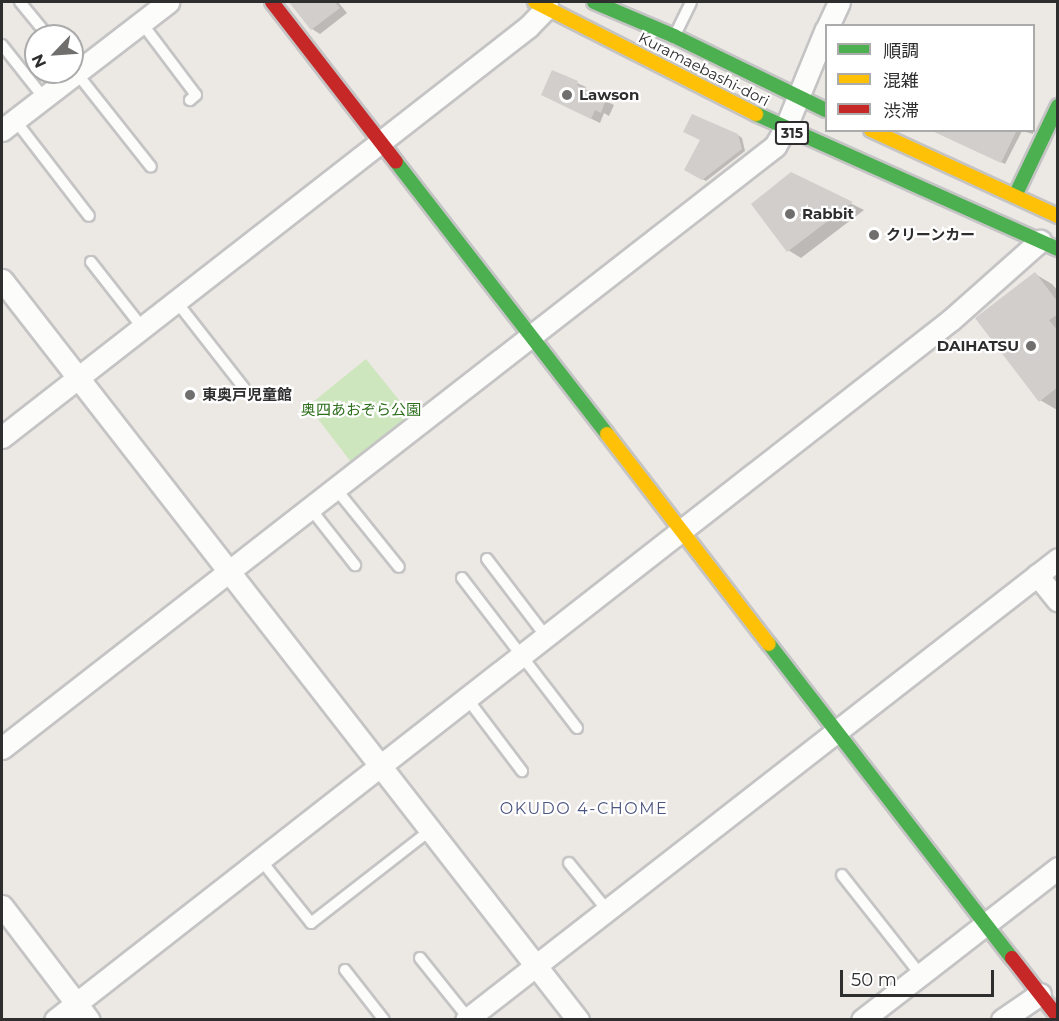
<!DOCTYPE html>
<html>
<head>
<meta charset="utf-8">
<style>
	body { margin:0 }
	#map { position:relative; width:1059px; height:1021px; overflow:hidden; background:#ece8e4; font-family:Montserrat,"Noto Sans JP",sans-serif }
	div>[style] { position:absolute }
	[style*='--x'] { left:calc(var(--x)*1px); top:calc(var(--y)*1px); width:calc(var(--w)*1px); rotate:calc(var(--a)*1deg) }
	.green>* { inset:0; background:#cee6be }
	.shadow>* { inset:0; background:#0003 }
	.building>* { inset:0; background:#d1cecb }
	.roads { filter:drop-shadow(2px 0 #c5c4c5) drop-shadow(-2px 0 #c5c4c5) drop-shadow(0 2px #c5c4c5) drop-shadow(0 -2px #c5c4c5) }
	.lane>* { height:10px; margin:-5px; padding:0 5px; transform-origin:5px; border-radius:5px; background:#fcfcfb }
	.street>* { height:21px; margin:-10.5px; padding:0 10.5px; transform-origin:10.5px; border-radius:10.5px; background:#fcfcfb }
	.fast>* { height:14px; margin:-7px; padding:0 7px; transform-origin:7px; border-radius:7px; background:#4caf50 }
	.slow>* { height:14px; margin:-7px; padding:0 7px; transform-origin:7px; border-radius:7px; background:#ffc107 }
	.jam>* { height:14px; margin:-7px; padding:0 7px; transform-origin:7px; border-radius:7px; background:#c62828 }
	.dots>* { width:16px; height:16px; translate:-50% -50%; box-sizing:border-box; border:3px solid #fff; border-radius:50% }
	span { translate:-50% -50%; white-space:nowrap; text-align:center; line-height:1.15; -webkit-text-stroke:4.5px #fff; paint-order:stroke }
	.shield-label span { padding:2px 4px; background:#fff; border:2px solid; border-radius:4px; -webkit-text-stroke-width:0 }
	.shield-label { font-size:14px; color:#2e2e2e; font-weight:700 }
	.street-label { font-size:15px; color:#2e2e2e }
	.poi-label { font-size:15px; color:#2e2e2e; font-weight:700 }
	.left { translate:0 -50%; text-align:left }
	.right { translate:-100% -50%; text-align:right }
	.park-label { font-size:15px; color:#2c6e1b }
	.neighbourhood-label { font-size:16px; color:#4d5680; letter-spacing:1.5px }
	.frame { position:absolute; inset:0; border:3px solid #2e2e2e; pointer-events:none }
	.legend { position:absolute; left:825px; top:24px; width:210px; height:108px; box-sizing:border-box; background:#fff; border:2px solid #ababab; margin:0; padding:8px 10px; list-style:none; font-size:18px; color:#2e2e2e }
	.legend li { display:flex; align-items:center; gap:12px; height:30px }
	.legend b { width:30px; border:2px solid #ababab }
	.north { position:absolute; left:24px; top:24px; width:60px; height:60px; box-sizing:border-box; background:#fff; border:2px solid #ababab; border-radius:50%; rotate:245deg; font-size:16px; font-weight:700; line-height:24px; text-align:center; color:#2e2e2e }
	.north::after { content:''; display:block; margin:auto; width:21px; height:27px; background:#706f6e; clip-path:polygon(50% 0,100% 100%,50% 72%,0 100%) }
	.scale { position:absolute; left:840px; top:970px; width:154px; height:27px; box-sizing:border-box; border:3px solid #2e2e2e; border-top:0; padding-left:8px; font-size:18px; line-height:21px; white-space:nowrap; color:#2e2e2e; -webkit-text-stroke:4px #fff; paint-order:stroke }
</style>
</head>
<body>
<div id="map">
	<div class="green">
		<i style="clip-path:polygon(366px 359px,411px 415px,351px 462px,308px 406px)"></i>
	</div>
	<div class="shadow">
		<i style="clip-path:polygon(291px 2px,338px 2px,347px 13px,320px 34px,312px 29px)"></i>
		<i style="clip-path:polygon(577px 83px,586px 87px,584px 91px,614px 105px,609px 116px,604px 113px,600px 123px,551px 99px)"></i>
		<i style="clip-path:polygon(933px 130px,1034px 130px,1033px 134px,1022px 131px,1005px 164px)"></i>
		<i style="clip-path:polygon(738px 135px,742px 138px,745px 151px,706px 181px,686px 170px)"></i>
		<i style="clip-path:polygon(791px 174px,864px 210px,801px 258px,788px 250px)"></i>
		<i style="clip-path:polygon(1035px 274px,1052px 284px,1058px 291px,1057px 410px,1040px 400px)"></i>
	</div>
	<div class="building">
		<i style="clip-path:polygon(289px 2px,335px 2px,340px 8px,311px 30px)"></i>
		<i style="clip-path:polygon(552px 70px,578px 81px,577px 85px,606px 99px,601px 113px,595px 110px,591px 119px,541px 95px)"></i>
		<i style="clip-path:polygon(692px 114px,738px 134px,742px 149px,702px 180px,684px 170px,700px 140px,683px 132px)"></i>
		<i style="clip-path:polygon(930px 130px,1017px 130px,1001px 163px)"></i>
		<i style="clip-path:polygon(791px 172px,853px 202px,787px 252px,751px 204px)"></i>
		<i style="clip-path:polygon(1035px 272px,1058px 302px,1058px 314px,1049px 320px,1058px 331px,1058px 387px,1039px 402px,975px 318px)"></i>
	</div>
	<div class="roads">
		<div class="lane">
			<i style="--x:20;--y:2;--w:44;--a:50.5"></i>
			<i style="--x:141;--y:22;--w:91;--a:53"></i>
			<i style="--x:196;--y:95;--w:8;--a:140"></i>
			<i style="--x:676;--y:33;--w:34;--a:-64"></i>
			<i style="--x:2;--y:45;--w:68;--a:51.6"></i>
			<i style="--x:75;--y:71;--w:122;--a:51.6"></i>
			<i style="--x:15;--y:120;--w:121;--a:52.4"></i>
			<i style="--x:91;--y:262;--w:83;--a:51.9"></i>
			<i style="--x:176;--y:301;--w:110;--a:52"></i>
			<i style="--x:336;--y:489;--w:100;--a:51.1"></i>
			<i style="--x:310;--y:508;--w:73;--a:51.7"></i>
			<i style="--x:487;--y:559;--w:96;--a:52.7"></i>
			<i style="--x:462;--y:578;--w:189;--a:52.5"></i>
			<i style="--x:466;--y:697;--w:93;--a:52.9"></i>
			<i style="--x:260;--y:859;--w:82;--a:51.4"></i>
			<i style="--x:311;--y:923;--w:150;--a:-37.9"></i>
			<i style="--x:569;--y:863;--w:60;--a:51"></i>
			<i style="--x:842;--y:875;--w:126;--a:51.8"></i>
			<i style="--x:420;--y:958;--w:77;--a:51.3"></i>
			<i style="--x:345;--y:970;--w:63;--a:52"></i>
		</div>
		<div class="street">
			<i style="--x:828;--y:26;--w:26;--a:-65"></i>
			<i style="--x:2;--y:130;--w:210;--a:-37.6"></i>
			<i style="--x:2;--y:280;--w:938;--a:52.1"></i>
			<i style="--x:2;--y:437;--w:667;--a:-37.94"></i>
			<i style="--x:528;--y:27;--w:28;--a:-46"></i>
			<i style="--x:1037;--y:575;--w:33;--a:51"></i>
			<i style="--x:2;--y:748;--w:980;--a:-37.91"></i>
			<i style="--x:775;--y:146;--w:20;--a:-60"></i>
			<i style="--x:785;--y:129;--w:108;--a:-67.7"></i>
			<i style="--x:2;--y:906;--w:143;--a:52.7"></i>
			<i style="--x:55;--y:1020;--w:1138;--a:-38.01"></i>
			<i style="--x:952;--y:319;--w:118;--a:-41.6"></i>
			<i style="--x:466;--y:1020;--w:750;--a:-37.91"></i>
			<i style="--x:862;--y:1020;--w:248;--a:-37.8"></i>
			<i style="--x:1002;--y:1020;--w:46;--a:-34.4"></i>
		</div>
		<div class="fast">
			<i style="--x:594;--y:2;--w:87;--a:23"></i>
			<i style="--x:674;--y:36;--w:169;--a:26"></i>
			<i style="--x:756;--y:114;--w:331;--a:24.1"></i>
			<i style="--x:396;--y:162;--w:344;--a:52.2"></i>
			<i style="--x:1015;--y:196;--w:100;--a:-64.5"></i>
			<i style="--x:769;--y:644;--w:397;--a:52.3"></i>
		</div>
		<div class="slow">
			<i style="--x:535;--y:2;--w:248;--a:26.9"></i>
			<i style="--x:871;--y:130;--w:206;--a:24.7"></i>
			<i style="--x:607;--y:434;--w:265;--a:52.4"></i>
		</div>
		<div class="jam">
			<i style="--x:272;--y:2;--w:202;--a:52.2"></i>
			<i style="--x:1012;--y:958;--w:75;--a:52.1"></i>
		</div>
	</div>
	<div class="dots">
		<i style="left:567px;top:95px;background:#706f6e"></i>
		<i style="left:790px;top:214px;background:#706f6e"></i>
		<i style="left:874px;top:235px;background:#706f6e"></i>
		<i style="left:1031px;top:346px;background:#706f6e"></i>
		<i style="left:190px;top:395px;background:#706f6e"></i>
	</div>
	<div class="shield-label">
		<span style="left:792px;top:133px">315</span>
	</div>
	<div class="street-label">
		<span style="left:704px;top:69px;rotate:27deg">Kuramaebashi-dori</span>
	</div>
	<div class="poi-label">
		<span class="left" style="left:579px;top:95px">Lawson</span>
		<span class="left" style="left:802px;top:214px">Rabbit</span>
		<span class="left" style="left:886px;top:235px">クリーンカー</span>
		<span class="right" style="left:1019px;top:346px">DAIHATSU</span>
		<span class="left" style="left:202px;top:395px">東奥戸児童館</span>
	</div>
	<div class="park-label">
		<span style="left:361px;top:410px">奥四あおぞら公園</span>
	</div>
	<div class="neighbourhood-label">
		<span style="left:584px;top:809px">OKUDO 4-CHOME</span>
	</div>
	<div class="frame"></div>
	<ul class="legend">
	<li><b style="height:8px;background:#4caf50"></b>順調</li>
	<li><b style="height:8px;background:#ffc107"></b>混雑</li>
	<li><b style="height:8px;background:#c62828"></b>渋滞</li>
	</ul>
	<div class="north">N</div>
	<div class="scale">50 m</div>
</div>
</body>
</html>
